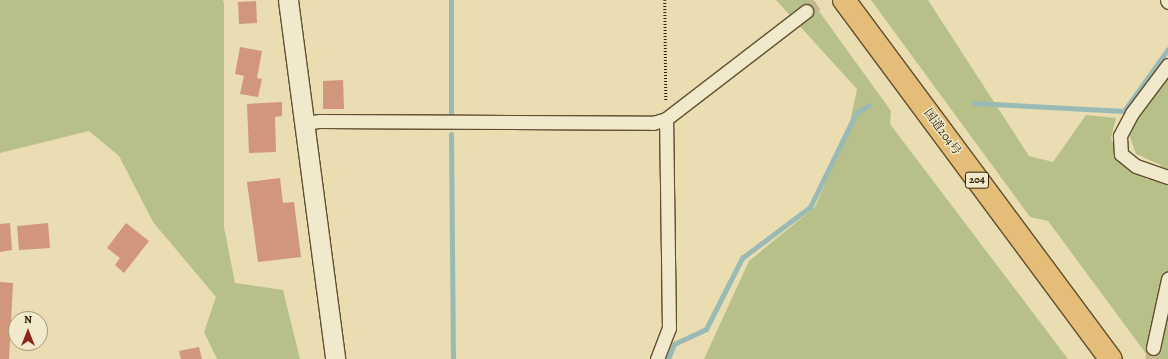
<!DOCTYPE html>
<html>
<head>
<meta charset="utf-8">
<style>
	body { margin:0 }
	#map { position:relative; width:1168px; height:359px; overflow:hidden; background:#e9ddb1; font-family:Alegreya,"Noto Serif JP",serif }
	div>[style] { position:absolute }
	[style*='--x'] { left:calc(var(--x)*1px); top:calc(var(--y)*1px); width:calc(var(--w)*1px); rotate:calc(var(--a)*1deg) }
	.green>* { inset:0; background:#b8c08a }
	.stream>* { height:5px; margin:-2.5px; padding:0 2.5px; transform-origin:2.5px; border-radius:2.5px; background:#9abab5 }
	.building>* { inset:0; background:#d2967a }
	.street-tunnel>* { height:13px; margin-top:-6.5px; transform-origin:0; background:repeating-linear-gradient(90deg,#c5b78e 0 13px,transparent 0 19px) }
	.path>* { height:2.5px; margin-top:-1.25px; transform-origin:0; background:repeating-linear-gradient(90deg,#342004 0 1px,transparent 0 3px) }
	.roads { filter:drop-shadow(1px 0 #614f2f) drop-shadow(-1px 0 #614f2f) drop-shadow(0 1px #614f2f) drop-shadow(0 -1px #614f2f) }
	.street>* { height:13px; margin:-6.5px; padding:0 6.5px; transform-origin:6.5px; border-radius:6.5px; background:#f1e9cc }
	.secondary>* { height:19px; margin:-9.5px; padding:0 9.5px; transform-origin:9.5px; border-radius:9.5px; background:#f1e9cc }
	.highway>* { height:22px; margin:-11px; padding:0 11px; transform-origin:11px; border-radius:11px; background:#e4be78 }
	span { translate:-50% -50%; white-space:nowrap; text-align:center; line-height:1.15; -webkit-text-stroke:3px #f1e9cc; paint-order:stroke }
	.shield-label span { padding:1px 3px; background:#f1e9cc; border:1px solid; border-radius:3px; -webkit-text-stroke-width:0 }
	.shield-label { font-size:11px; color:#342004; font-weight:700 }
	.street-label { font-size:12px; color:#342004 }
	.north { position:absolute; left:8px; top:311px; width:40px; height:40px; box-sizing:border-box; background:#f1e9cc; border:1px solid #a5997c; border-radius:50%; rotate:0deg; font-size:11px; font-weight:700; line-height:16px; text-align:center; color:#342004 }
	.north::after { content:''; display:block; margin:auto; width:14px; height:18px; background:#8f2418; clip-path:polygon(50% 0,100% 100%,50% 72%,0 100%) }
</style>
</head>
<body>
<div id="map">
	<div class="green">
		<i style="clip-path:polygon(0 0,223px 0,224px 4px,224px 227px,235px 283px,283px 290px,300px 359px,217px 359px,204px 332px,216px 297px,153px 222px,119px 156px,89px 131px,0 153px)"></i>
		<i style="clip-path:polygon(776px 0,811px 0,891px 111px,890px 124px,1068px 359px,704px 359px,749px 261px,815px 207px,849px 127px,857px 89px)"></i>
		<i style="clip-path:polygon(871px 0,928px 0,1029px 156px,1053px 162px,1086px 115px,1116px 118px,1111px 138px,1122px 162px,1148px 180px,1161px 165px,1136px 154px,1128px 131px,1168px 78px,1168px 359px,1150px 359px,1048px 221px,1030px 217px)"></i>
	</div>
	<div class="stream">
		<i style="--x:451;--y:0;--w:113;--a:90"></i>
		<i style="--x:974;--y:103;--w:150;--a:3.1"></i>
		<i style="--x:1124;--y:111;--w:76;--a:-54.6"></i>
		<i style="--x:451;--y:134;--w:225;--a:89.5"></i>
		<i style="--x:668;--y:359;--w:16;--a:-68"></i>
		<i style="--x:674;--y:344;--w:35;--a:-25"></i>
		<i style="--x:706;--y:329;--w:80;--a:-63.1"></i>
		<i style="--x:742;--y:258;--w:85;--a:-36.9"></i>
		<i style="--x:810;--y:207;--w:105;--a:-63.9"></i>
		<i style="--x:856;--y:113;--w:15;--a:-32"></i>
	</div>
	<div class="building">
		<i style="clip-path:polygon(256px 1px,257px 23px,239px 24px,238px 2px)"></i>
		<i style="clip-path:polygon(240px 47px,262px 51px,257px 78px,262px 79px,258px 97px,240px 94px,244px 76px,235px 74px)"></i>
		<i style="clip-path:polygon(343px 80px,344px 109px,323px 109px,323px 81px)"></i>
		<i style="clip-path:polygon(282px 102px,282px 116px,275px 117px,276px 152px,249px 153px,247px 104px)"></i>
		<i style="clip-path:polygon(280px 178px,283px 203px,294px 202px,301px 257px,258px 262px,247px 182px)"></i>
		<i style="clip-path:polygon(10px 223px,12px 250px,0 252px,0 224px)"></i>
		<i style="clip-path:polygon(48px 223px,50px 248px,19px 250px,17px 226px)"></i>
		<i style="clip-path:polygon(126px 223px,149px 241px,124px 273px,115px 265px,120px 258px,107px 248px)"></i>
		<i style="clip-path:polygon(0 282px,13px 283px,9px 359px,0 359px)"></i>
		<i style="clip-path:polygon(199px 347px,202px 359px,181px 359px,179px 351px)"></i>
	</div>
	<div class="street-tunnel">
		<i style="--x:806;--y:11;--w:19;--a:-35"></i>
		<i style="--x:1152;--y:359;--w:11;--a:-85"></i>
	</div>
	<div class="path">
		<i style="--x:665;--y:0;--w:101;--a:89.4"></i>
	</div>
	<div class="roads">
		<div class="street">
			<i style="--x:1167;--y:0;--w:2;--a:63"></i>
			<i style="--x:1168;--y:65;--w:60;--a:126.9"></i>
			<i style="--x:1132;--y:113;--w:26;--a:118"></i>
			<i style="--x:1120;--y:136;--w:18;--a:87"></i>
			<i style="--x:1121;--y:154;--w:19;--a:39"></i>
			<i style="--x:1136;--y:166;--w:34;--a:19"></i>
			<i style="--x:305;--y:123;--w:15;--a:-8"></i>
			<i style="--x:320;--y:121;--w:333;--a:0.3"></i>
			<i style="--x:653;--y:123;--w:14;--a:-17"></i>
			<i style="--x:666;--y:119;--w:177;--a:-37.6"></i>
			<i style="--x:1153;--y:348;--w:71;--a:-77.7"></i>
			<i style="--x:657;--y:359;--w:33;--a:-69"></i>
			<i style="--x:669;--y:328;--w:209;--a:-90.8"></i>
		</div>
		<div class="secondary">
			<i style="--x:288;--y:0;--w:362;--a:82.5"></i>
		</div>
		<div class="highway">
			<i style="--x:844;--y:0;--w:447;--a:53.4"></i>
		</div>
	</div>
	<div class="shield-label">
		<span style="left:977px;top:180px">204</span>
	</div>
	<div class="street-label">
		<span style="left:942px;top:132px;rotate:54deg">国道204号</span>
	</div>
	<div class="north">N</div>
</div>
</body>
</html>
